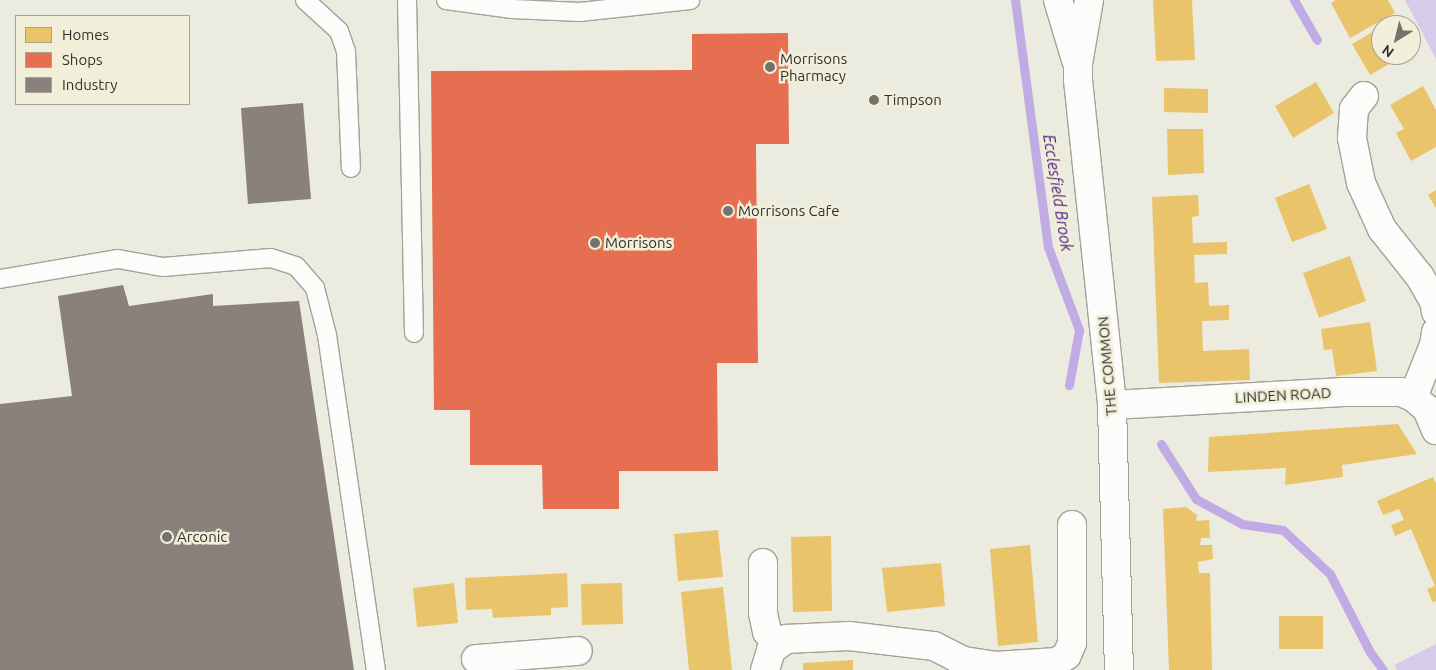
<!DOCTYPE html>
<html>
<head>
<meta charset="utf-8">
<style>
	body { margin:0 }
	#map { position:relative; width:1436px; height:670px; overflow:hidden; background:#ecebdf; font-family:Ubuntu,sans-serif }
	div>[style] { position:absolute }
	[style*='--x'] { left:calc(var(--x)*1px); top:calc(var(--y)*1px); width:calc(var(--w)*1px); rotate:calc(var(--a)*1deg) }
	.green>* { inset:0; background:#d7cbeb }
	.homes>* { inset:0; background:#e9c46a }
	.shops>* { inset:0; background:#e76f51 }
	.industry>* { inset:0; background:#8a817c }
	.stream>* { height:9px; margin:-4.5px; padding:0 4.5px; transform-origin:4.5px; border-radius:4.5px; background:#c1abe5 }
	.roads { filter:drop-shadow(1px 0 #a2a299) drop-shadow(-1px 0 #a2a299) drop-shadow(0 1px #a2a299) drop-shadow(0 -1px #a2a299) }
	.lane>* { height:18px; margin:-9px; padding:0 9px; transform-origin:9px; border-radius:9px; background:#fcfcfa }
	.street>* { height:28px; margin:-14px; padding:0 14px; transform-origin:14px; border-radius:14px; background:#fcfcfa }
	.primary>* { height:28px; margin:-14px; padding:0 14px; transform-origin:14px; border-radius:14px; background:#fcfcfa }
	.dots>* { width:14px; height:14px; translate:-50% -50%; box-sizing:border-box; border:2px solid #f1efda; border-radius:50% }
	span { translate:-50% -50%; white-space:nowrap; text-align:center; line-height:1.15; -webkit-text-stroke:5px #f1efda; paint-order:stroke }
	.poi-label { font-size:15px; color:#33312a }
	.left { translate:0 -50%; text-align:left }
	.street-label { font-size:15px; color:#33312a }
	.water-label { font-size:16px; color:#4b1b81; font-style:italic }
	.legend { position:absolute; left:15px; top:15px; width:175px; height:90px; box-sizing:border-box; background:#f1efda; border:1px solid #a5a394; margin:0; padding:6px 9px; list-style:none; font-size:15px; color:#33312a }
	.legend li { display:flex; align-items:center; gap:10px; height:25px }
	.legend b { width:25px; border:1px solid #a5a394 }
	.north { position:absolute; left:1371px; top:15px; width:50px; height:50px; box-sizing:border-box; background:#f1efda; border:1px solid #a5a394; border-radius:50%; rotate:216deg; font-size:14px; font-weight:700; line-height:20px; text-align:center; color:#33312a }
	.north::after { content:''; display:block; margin:auto; width:18px; height:22px; background:#747269; clip-path:polygon(50% 0,100% 100%,50% 72%,0 100%) }
</style>
</head>
<body>
<div id="map">
	<div class="green">
		<i style="clip-path:polygon(1405px 0,1436px 0,1436px 59px)"></i>
		<i style="clip-path:polygon(1436px 644px,1436px 670px,1397px 670px,1394px 665px)"></i>
	</div>
	<div class="homes">
		<i style="clip-path:polygon(1153px 0,1192px 0,1195px 60px,1156px 61px)"></i>
		<i style="clip-path:polygon(1336px 0,1388px 0,1395px 13px,1350px 38px,1331px 3px)"></i>
		<i style="clip-path:polygon(1398px 18px,1402px 25px,1385px 25px)"></i>
		<i style="clip-path:polygon(1381px 27px,1381px 55px,1405px 55px,1370px 75px,1352px 44px)"></i>
		<i style="clip-path:polygon(1316px 82px,1334px 113px,1293px 138px,1275px 106px)"></i>
		<i style="clip-path:polygon(1423px 86px,1436px 110px,1436px 147px,1411px 161px,1396px 133px,1404px 129px,1390px 105px)"></i>
		<i style="clip-path:polygon(1164px 88px,1208px 89px,1208px 113px,1164px 112px)"></i>
		<i style="clip-path:polygon(1167px 129px,1203px 129px,1204px 173px,1168px 175px)"></i>
		<i style="clip-path:polygon(1309px 184px,1327px 229px,1292px 242px,1275px 198px)"></i>
		<i style="clip-path:polygon(1436px 190px,1436px 208px,1428px 195px)"></i>
		<i style="clip-path:polygon(1198px 195px,1199px 216px,1192px 217px,1193px 243px,1227px 242px,1227px 254px,1194px 255px,1195px 283px,1208px 282px,1209px 306px,1229px 305px,1229px 320px,1202px 321px,1203px 351px,1249px 349px,1250px 380px,1159px 383px,1152px 197px)"></i>
		<i style="clip-path:polygon(1350px 256px,1366px 301px,1319px 318px,1303px 273px)"></i>
		<i style="clip-path:polygon(1370px 322px,1377px 371px,1336px 376px,1332px 349px,1324px 350px,1321px 329px)"></i>
		<i style="clip-path:polygon(1398px 424px,1417px 454px,1342px 465px,1343px 477px,1285px 485px,1286px 468px,1208px 472px,1209px 437px)"></i>
		<i style="clip-path:polygon(1433px 477px,1436px 483px,1436px 601px,1433px 603px,1427px 589px,1435px 586px,1411px 529px,1395px 536px,1391px 525px,1404px 520px,1399px 509px,1383px 515px,1377px 501px)"></i>
		<i style="clip-path:polygon(1186px 507px,1197px 515px,1196px 521px,1209px 520px,1210px 538px,1201px 538px,1200px 545px,1212px 545px,1213px 559px,1198px 562px,1199px 573px,1210px 573px,1212px 670px,1169px 670px,1163px 509px)"></i>
		<i style="clip-path:polygon(718px 530px,723px 577px,678px 581px,674px 534px)"></i>
		<i style="clip-path:polygon(831px 536px,832px 611px,793px 612px,791px 537px)"></i>
		<i style="clip-path:polygon(1030px 545px,1038px 642px,998px 646px,990px 549px)"></i>
		<i style="clip-path:polygon(941px 563px,945px 606px,887px 612px,882px 568px)"></i>
		<i style="clip-path:polygon(567px 573px,568px 607px,551px 608px,551px 615px,493px 618px,492px 609px,466px 610px,465px 578px)"></i>
		<i style="clip-path:polygon(454px 583px,458px 623px,417px 627px,413px 588px)"></i>
		<i style="clip-path:polygon(622px 583px,623px 624px,582px 625px,581px 584px)"></i>
		<i style="clip-path:polygon(723px 587px,732px 670px,689px 670px,681px 592px)"></i>
		<i style="clip-path:polygon(1279px 616px,1323px 616px,1323px 649px,1279px 649px)"></i>
		<i style="clip-path:polygon(853px 660px,853px 670px,803px 670px,803px 663px)"></i>
	</div>
	<div class="shops">
		<i style="clip-path:polygon(788px 33px,789px 144px,756px 144px,758px 363px,717px 363px,718px 471px,619px 471px,619px 509px,543px 509px,542px 465px,470px 465px,470px 410px,434px 410px,431px 71px,692px 70px,692px 34px)"></i>
	</div>
	<div class="industry">
		<i style="clip-path:polygon(303px 103px,311px 199px,248px 204px,241px 108px)"></i>
		<i style="clip-path:polygon(123px 285px,129px 306px,213px 294px,213px 306px,299px 301px,354px 670px,0 670px,0 404px,72px 396px,58px 296px)"></i>
	</div>
	<div class="stream">
		<i style="--x:1015;--y:0;--w:249;--a:82.4"></i>
		<i style="--x:1048;--y:247;--w:89;--a:69.5"></i>
		<i style="--x:1079;--y:330;--w:56;--a:100.3"></i>
		<i style="--x:1294;--y:0;--w:46;--a:60.1"></i>
		<i style="--x:1161;--y:444;--w:65;--a:57.5"></i>
		<i style="--x:1196;--y:499;--w:52;--a:28.5"></i>
		<i style="--x:1242;--y:524;--w:41;--a:8.3"></i>
		<i style="--x:1283;--y:530;--w:64;--a:43.1"></i>
		<i style="--x:1330;--y:574;--w:88;--a:62.9"></i>
		<i style="--x:1370;--y:652;--w:22;--a:54"></i>
	</div>
	<div class="roads">
		<div class="lane">
			<i style="--x:305;--y:0;--w:46;--a:42.4"></i>
			<i style="--x:339;--y:31;--w:21;--a:71"></i>
			<i style="--x:346;--y:51;--w:117;--a:87.6"></i>
			<i style="--x:407;--y:0;--w:333;--a:88.8"></i>
			<i style="--x:446;--y:0;--w:67;--a:7.8"></i>
			<i style="--x:512;--y:9;--w:68;--a:2.5"></i>
			<i style="--x:580;--y:12;--w:111;--a:-6.2"></i>
			<i style="--x:0;--y:279;--w:120;--a:-9.6"></i>
			<i style="--x:118;--y:259;--w:46;--a:10.1"></i>
			<i style="--x:163;--y:267;--w:108;--a:-4.8"></i>
			<i style="--x:271;--y:258;--w:26;--a:18"></i>
			<i style="--x:296;--y:266;--w:29;--a:49"></i>
			<i style="--x:315;--y:288;--w:49;--a:75.7"></i>
			<i style="--x:327;--y:335;--w:339;--a:81.7"></i>
		</div>
		<div class="street">
			<i style="--x:1364;--y:96;--w:16;--a:128"></i>
			<i style="--x:1354;--y:109;--w:29;--a:94"></i>
			<i style="--x:1352;--y:138;--w:46;--a:78.7"></i>
			<i style="--x:1361;--y:183;--w:51;--a:65.5"></i>
			<i style="--x:1382;--y:229;--w:61;--a:51.6"></i>
			<i style="--x:1420;--y:277;--w:28;--a:60"></i>
			<i style="--x:1434;--y:301;--w:11;--a:80"></i>
			<i style="--x:1413;--y:397;--w:56;--a:-68"></i>
			<i style="--x:1434;--y:345;--w:13;--a:-81"></i>
			<i style="--x:1112;--y:405;--w:232;--a:-3.2"></i>
			<i style="--x:1344;--y:392;--w:57;--a:0"></i>
			<i style="--x:1401;--y:392;--w:13;--a:23"></i>
			<i style="--x:1413;--y:397;--w:18;--a:41"></i>
			<i style="--x:1427;--y:409;--w:23;--a:67"></i>
			<i style="--x:763;--y:563;--w:50;--a:90"></i>
			<i style="--x:763;--y:613;--w:19;--a:78"></i>
			<i style="--x:767;--y:632;--w:16;--a:47"></i>
			<i style="--x:476;--y:659;--w:102;--a:-4.5"></i>
			<i style="--x:765;--y:670;--w:21;--a:-73"></i>
			<i style="--x:771;--y:650;--w:19;--a:-36"></i>
			<i style="--x:786;--y:639;--w:63;--a:-2.7"></i>
			<i style="--x:849;--y:636;--w:86;--a:6.7"></i>
			<i style="--x:934;--y:646;--w:34;--a:27"></i>
			<i style="--x:964;--y:661;--w:30;--a:9"></i>
			<i style="--x:994;--y:666;--w:63;--a:-3.6"></i>
			<i style="--x:1057;--y:662;--w:12;--a:-35"></i>
			<i style="--x:1067;--y:655;--w:13;--a:-67"></i>
			<i style="--x:1072;--y:643;--w:118;--a:-90"></i>
		</div>
		<div class="primary">
			<i style="--x:1058;--y:0;--w:63;--a:73.3"></i>
			<i style="--x:1089;--y:0;--w:65;--a:99.8"></i>
			<i style="--x:1078;--y:64;--w:16;--a:90"></i>
			<i style="--x:1078;--y:80;--w:327;--a:84"></i>
			<i style="--x:1112;--y:405;--w:265;--a:88.5"></i>
		</div>
	</div>
	<div class="dots">
		<i style="left:770px;top:67px;background:#747269"></i>
		<i style="left:874px;top:100px;background:#747269"></i>
		<i style="left:728px;top:211px;background:#747269"></i>
		<i style="left:595px;top:243px;background:#747269"></i>
		<i style="left:167px;top:537px;background:#747269"></i>
	</div>
	<div class="poi-label">
		<span class="left" style="left:780px;top:67px">Morrisons<br>Pharmacy</span>
		<span class="left" style="left:884px;top:100px">Timpson</span>
		<span class="left" style="left:738px;top:211px">Morrisons Cafe</span>
		<span class="left" style="left:605px;top:243px">Morrisons</span>
		<span class="left" style="left:177px;top:537px">Arconic</span>
	</div>
	<div class="street-label">
		<span style="left:1107px;top:366px;rotate:-95deg">THE COMMON</span>
		<span style="left:1283px;top:395px;rotate:-3deg">LINDEN ROAD</span>
	</div>
	<div class="water-label">
		<span style="left:1058px;top:193px;rotate:81deg">Ecclesfield Brook</span>
	</div>
	<ul class="legend">
	<li><b style="height:14px;background:#e9c46a"></b>Homes</li>
	<li><b style="height:14px;background:#e76f51"></b>Shops</li>
	<li><b style="height:14px;background:#8a817c"></b>Industry</li>
	</ul>
	<div class="north">N</div>
</div>
</body>
</html>
